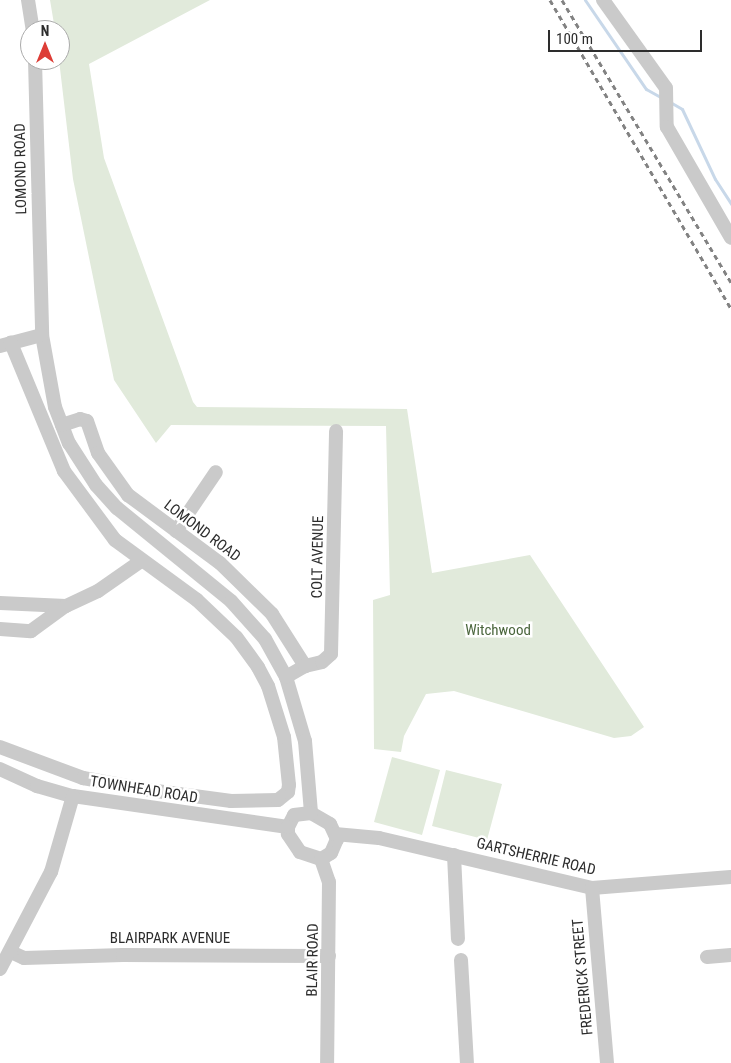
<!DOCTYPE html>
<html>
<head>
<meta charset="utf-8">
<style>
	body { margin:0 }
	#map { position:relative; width:731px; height:1063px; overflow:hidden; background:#fff; font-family:"Roboto Condensed",sans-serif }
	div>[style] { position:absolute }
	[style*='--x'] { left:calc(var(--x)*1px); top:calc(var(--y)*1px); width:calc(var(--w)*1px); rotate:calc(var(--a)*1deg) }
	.green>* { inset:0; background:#e1eadb }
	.stream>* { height:3px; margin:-1.5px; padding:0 1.5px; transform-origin:1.5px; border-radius:1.5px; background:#c8d8e9 }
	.minor>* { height:14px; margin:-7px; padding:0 7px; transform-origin:7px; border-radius:7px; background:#cacaca }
	.rail>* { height:3px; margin-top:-1.5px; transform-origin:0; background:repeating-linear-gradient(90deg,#828282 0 5px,transparent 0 9px) }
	span { translate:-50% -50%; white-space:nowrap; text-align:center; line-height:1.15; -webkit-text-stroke:5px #fff; paint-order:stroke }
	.street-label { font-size:15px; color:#2d2d2d }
	.park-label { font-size:15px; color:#4b663d }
	.north { position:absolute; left:20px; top:20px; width:50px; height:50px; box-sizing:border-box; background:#fff; border:1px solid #ababab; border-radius:50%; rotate:0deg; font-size:14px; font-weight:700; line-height:20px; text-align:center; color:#2d2d2d }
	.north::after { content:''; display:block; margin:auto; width:18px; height:22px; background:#dd3d36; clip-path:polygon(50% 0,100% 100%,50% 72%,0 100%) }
	.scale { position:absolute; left:548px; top:30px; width:154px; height:22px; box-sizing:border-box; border:2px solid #2d2d2d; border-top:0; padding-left:6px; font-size:15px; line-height:18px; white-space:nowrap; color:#2d2d2d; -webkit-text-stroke:4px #fff; paint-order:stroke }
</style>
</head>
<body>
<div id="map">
	<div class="green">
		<i style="clip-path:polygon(50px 0,210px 0,89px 64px,104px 158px,193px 402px,197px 407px,407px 409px,432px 573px,530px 555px,644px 727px,631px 736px,614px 738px,454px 691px,426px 694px,404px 736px,401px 752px,374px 749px,373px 600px,390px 595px,386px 426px,171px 425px,156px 443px,114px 380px,73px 179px,59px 60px,60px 30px,55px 30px)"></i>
		<i style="clip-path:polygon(392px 757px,440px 770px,422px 835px,374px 822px)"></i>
		<i style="clip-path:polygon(446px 770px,502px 784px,487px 840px,432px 826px)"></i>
	</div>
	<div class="stream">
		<i style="--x:585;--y:0;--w:108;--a:55.6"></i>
		<i style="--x:646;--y:89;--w:18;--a:29"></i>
		<i style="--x:670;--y:102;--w:14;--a:30"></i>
		<i style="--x:682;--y:109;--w:77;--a:64.8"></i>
		<i style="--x:715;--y:179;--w:30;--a:57"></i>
	</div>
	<div class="minor">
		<i style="--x:28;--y:0;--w:30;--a:81"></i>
		<i style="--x:603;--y:0;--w:108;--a:54.4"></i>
		<i style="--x:666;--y:88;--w:39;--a:89"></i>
		<i style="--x:667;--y:127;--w:128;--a:60"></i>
		<i style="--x:35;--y:60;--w:275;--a:88.5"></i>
		<i style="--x:42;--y:335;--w:73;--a:79.8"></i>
		<i style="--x:55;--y:407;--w:39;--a:69"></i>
		<i style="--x:69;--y:443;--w:50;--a:57.3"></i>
		<i style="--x:96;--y:485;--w:31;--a:48"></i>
		<i style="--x:117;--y:508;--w:147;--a:39.2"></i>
		<i style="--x:231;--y:601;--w:51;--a:48.2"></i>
		<i style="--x:265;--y:639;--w:43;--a:61.1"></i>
		<i style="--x:286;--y:677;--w:67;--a:73.5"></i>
		<i style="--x:305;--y:741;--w:72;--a:85.2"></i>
		<i style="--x:0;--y:346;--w:43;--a:-14.7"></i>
		<i style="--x:62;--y:425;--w:19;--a:-18"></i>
		<i style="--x:80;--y:419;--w:7;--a:16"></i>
		<i style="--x:87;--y:421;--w:34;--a:71"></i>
		<i style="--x:98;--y:453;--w:52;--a:54.5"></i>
		<i style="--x:128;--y:495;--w:114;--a:36.5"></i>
		<i style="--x:220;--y:563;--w:73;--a:44.4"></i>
		<i style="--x:272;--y:614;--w:62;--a:57.6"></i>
		<i style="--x:305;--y:666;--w:22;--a:150"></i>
		<i style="--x:176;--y:531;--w:71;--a:-55.9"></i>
		<i style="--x:0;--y:603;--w:66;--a:2.6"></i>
		<i style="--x:66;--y:606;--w:35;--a:-25"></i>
		<i style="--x:98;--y:591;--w:52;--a:-34.9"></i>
		<i style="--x:0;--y:629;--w:31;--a:4"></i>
		<i style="--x:31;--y:631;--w:41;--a:-36"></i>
		<i style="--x:305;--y:666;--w:17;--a:-13"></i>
		<i style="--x:322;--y:662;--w:12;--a:-42"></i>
		<i style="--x:331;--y:654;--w:223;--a:-88.7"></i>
		<i style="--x:0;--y:747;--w:89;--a:20.5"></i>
		<i style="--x:83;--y:778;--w:67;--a:10.3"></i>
		<i style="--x:149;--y:790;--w:83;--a:7.6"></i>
		<i style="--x:231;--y:801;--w:47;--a:-1.2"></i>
		<i style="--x:278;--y:800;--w:13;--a:-39"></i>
		<i style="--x:288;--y:792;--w:7;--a:-82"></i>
		<i style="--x:289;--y:785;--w:48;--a:-95.9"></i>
		<i style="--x:284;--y:737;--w:53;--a:-107.4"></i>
		<i style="--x:268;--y:686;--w:21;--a:-118"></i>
		<i style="--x:258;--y:667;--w:37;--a:-126"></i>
		<i style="--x:236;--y:637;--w:54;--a:-136.5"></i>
		<i style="--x:197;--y:600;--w:102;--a:-143.8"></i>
		<i style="--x:115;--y:540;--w:86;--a:-126.5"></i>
		<i style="--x:64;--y:471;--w:139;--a:-112.5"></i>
		<i style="--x:0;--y:769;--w:41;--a:24.7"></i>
		<i style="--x:37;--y:786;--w:37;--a:16"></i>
		<i style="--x:73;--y:796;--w:217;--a:8.2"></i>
		<i style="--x:311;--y:813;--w:22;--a:30"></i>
		<i style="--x:330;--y:824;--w:17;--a:65"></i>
		<i style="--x:337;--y:839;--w:15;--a:113"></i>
		<i style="--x:331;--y:853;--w:12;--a:149"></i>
		<i style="--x:321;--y:859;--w:22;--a:-162"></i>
		<i style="--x:300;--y:852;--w:22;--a:-124"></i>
		<i style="--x:288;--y:834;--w:7;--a:-90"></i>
		<i style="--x:288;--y:827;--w:13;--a:-63"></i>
		<i style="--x:294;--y:815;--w:17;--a:-7"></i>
		<i style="--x:335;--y:834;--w:44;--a:5.2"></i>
		<i style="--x:379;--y:838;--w:219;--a:13.2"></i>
		<i style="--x:592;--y:888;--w:139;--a:-4.5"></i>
		<i style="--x:454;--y:855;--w:84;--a:87.3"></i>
		<i style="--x:321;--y:859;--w:24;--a:71"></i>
		<i style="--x:329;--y:882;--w:181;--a:90.6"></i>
		<i style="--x:592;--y:888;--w:176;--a:85.1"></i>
		<i style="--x:11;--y:952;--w:14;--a:25"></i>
		<i style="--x:24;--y:958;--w:99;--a:-1.7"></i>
		<i style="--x:123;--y:955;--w:206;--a:0.3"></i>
		<i style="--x:707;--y:957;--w:24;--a:-5"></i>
		<i style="--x:461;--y:960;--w:103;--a:86.7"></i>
		<i style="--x:0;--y:969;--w:110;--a:-62.3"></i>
		<i style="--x:51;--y:872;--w:79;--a:-73.9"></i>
	</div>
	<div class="rail">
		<i style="--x:550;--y:0;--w:357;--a:59.6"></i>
		<i style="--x:562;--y:0;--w:329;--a:59.1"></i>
	</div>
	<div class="street-label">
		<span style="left:21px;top:169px;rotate:-91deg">LOMOND ROAD</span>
		<span style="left:202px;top:531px;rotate:37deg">LOMOND ROAD</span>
		<span style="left:318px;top:557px;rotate:-89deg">COLT AVENUE</span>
		<span style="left:144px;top:790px;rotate:9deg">TOWNHEAD ROAD</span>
		<span style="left:536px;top:857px;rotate:13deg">GARTSHERRIE ROAD</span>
		<span style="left:170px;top:939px">BLAIRPARK AVENUE</span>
		<span style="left:313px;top:960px;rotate:-89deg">BLAIR ROAD</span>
		<span style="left:583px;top:977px;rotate:-95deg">FREDERICK STREET</span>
	</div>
	<div class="park-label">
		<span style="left:498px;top:631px">Witchwood</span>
	</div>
	<div class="north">N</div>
	<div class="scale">100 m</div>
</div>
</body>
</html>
